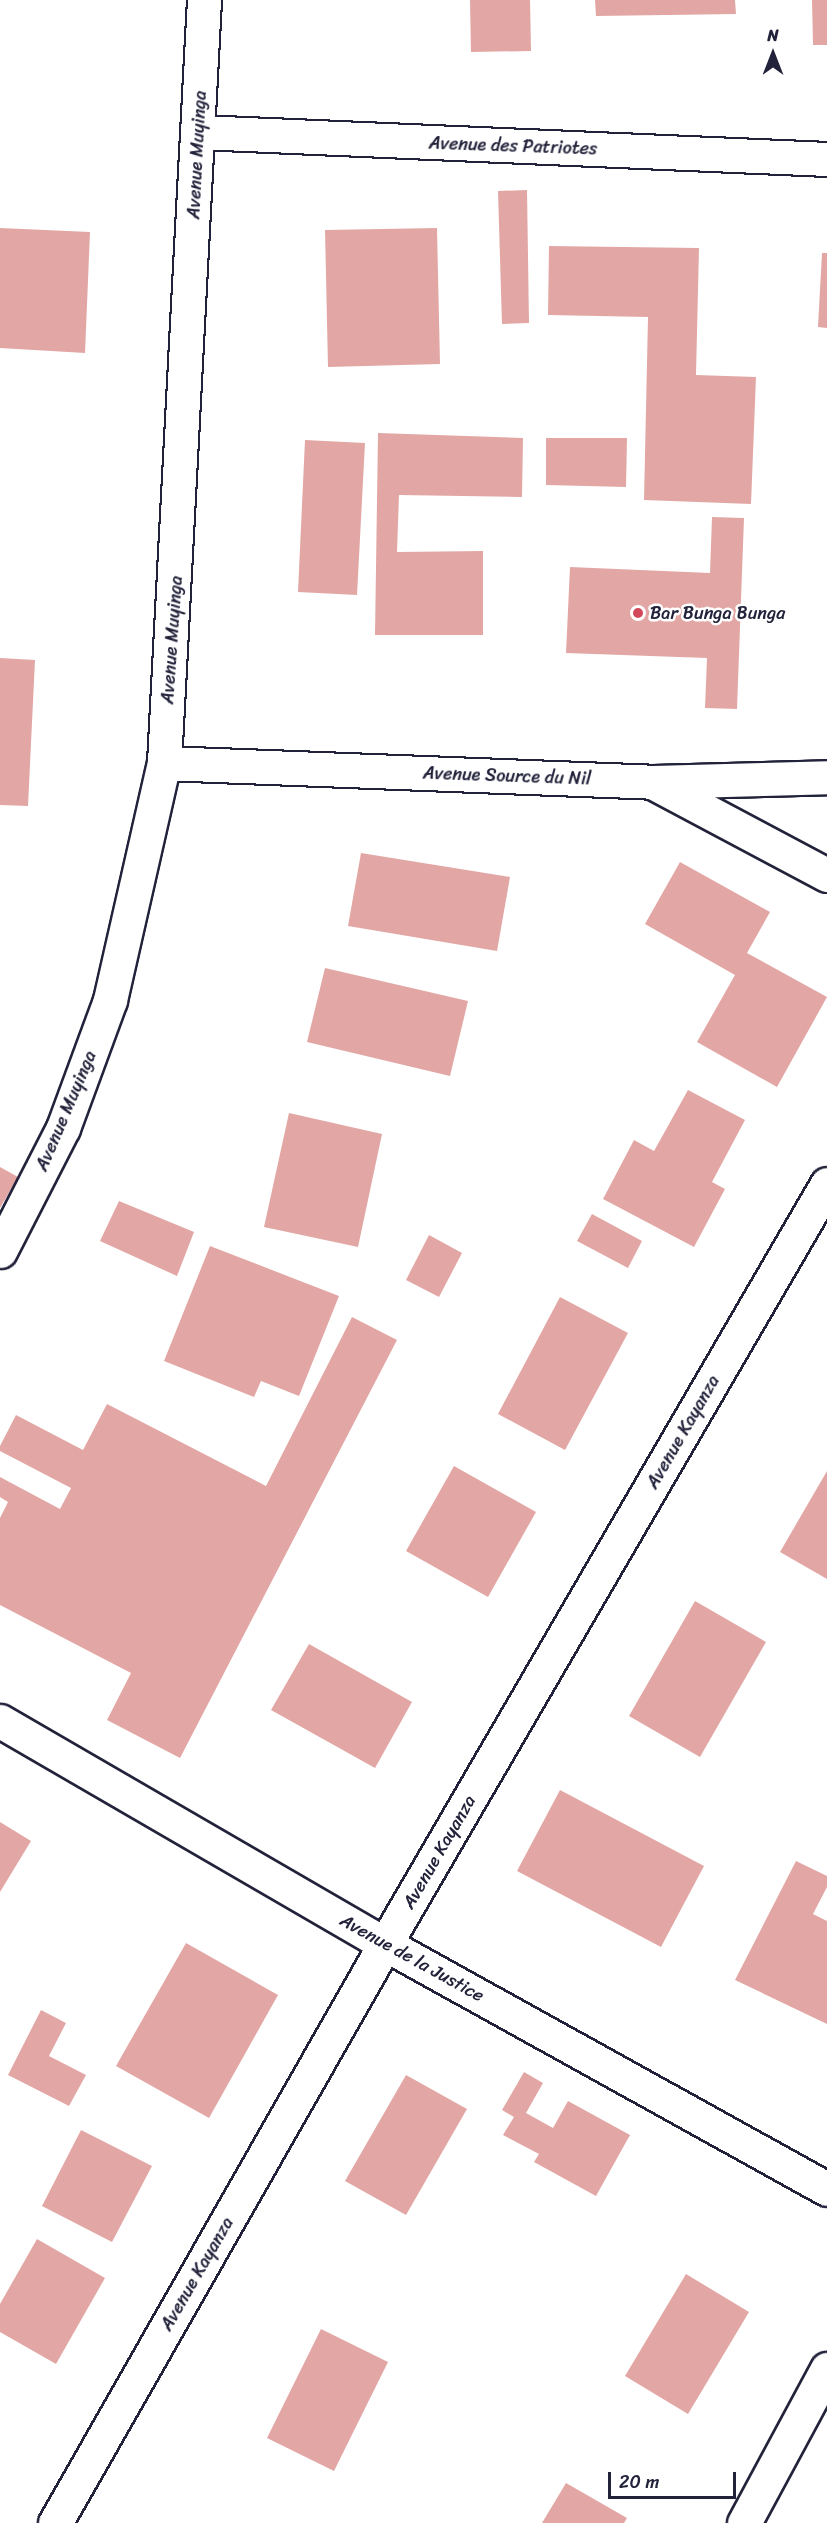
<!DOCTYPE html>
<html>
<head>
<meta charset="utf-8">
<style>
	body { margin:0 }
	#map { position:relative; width:827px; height:2523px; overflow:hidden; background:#fff; font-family:Sriracha,sans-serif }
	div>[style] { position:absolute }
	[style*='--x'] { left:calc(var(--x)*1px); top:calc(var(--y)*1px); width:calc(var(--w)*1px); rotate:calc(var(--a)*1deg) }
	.building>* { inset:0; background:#e2a7a4 }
	.roads { filter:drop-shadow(2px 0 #22223b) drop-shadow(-2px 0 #22223b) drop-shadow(0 2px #22223b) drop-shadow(0 -2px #22223b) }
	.street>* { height:33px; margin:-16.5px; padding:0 16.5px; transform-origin:16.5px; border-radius:16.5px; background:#fff }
	.secondary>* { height:33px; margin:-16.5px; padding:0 16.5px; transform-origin:16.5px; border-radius:16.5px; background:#fff }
	.dots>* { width:16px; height:16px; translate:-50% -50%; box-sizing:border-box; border:3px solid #fff; border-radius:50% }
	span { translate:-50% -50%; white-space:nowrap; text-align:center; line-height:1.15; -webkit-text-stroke:5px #fff; paint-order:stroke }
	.street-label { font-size:18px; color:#22223b }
	.poi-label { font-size:18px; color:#22223b }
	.left { translate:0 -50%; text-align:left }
	.north { position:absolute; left:743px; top:24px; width:60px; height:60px; -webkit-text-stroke:4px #fff; paint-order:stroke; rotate:0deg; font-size:16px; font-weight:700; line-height:24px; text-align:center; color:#22223b }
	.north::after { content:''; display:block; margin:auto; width:21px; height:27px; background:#22223b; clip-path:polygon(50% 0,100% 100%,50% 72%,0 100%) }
	.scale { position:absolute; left:608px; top:2472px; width:128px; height:27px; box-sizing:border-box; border:3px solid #22223b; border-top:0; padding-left:8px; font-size:18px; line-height:21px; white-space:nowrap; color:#22223b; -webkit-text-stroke:4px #fff; paint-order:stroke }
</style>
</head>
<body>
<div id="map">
	<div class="building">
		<i style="clip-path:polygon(470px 0,530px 0,531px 51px,471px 52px)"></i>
		<i style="clip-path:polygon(595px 0,735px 0,736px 14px,596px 16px)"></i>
		<i style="clip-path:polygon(812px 0,827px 0,827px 45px,813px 45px)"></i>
		<i style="clip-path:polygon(527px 190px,529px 323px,502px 324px,498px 191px)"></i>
		<i style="clip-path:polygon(0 228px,90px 232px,85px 353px,0 348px)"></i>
		<i style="clip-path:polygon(437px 228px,440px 364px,328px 367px,325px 230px)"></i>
		<i style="clip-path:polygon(549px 246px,699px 248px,696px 375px,756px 377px,751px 504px,644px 500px,648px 317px,548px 315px)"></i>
		<i style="clip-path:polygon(822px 253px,827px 253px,827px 328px,818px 327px)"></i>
		<i style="clip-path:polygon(378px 433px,523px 438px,522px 497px,399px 495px,397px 552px,483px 551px,483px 635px,375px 635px)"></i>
		<i style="clip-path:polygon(546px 438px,627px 438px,626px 487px,546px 485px)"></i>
		<i style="clip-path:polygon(305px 440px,365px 443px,357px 595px,298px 592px)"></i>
		<i style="clip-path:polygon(712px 517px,744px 518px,737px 709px,705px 708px,707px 658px,566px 653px,570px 567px,710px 573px)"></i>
		<i style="clip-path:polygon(0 658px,35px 660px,28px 806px,0 805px)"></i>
		<i style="clip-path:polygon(361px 853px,510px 877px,497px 951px,348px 926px)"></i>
		<i style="clip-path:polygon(680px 862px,770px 912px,747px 953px,827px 997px,777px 1087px,697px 1042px,735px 975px,645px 924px)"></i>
		<i style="clip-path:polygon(325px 968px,468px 1001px,450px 1076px,307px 1042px)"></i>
		<i style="clip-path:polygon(688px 1090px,745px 1120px,712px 1182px,725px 1189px,694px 1247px,603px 1199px,634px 1140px,654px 1151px)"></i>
		<i style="clip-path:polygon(289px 1113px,382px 1134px,358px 1247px,264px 1227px)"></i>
		<i style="clip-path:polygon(0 1167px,18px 1177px,0 1208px)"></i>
		<i style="clip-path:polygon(119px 1201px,194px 1232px,177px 1276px,100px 1241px)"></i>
		<i style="clip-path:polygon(592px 1214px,642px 1241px,628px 1268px,577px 1241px)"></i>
		<i style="clip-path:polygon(429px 1235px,462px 1253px,439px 1297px,406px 1280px)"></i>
		<i style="clip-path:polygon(210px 1246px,339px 1296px,299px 1396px,261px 1381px,254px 1397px,164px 1361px)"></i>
		<i style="clip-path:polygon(560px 1297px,628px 1333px,565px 1450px,498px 1414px)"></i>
		<i style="clip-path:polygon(352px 1317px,397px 1340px,180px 1758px,107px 1720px,131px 1673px,0 1605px,0 1518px,8px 1502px,0 1497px,0 1477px,60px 1509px,71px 1488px,0 1451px,0 1446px,16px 1415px,83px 1450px,107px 1404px,266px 1486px)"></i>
		<i style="clip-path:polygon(454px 1466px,536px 1512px,488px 1597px,406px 1551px)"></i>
		<i style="clip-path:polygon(827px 1471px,827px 1579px,780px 1552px)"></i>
		<i style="clip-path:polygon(695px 1601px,766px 1642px,700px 1757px,629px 1716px)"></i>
		<i style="clip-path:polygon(309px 1644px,412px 1702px,375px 1768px,271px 1710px)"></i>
		<i style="clip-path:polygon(560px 1790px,704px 1866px,661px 1947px,517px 1871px)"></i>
		<i style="clip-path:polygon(0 1822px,31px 1841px,0 1892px)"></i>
		<i style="clip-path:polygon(796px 1861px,827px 1876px,827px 1887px,813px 1914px,827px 1921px,827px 2024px,735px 1980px)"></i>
		<i style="clip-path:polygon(186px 1943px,278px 1995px,209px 2118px,116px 2066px)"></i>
		<i style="clip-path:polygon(41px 2010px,66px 2023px,49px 2056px,86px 2075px,69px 2106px,8px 2075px)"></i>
		<i style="clip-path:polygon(524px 2072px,543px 2083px,526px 2113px,553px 2128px,568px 2101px,630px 2135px,596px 2196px,534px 2162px,539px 2154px,503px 2135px,514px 2117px,502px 2110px)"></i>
		<i style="clip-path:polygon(406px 2075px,467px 2109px,406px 2215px,345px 2181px)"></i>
		<i style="clip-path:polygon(81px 2130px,152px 2166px,112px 2242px,42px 2206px)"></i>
		<i style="clip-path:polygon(37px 2239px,105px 2278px,56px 2364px,0 2332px,0 2304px)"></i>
		<i style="clip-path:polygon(686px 2274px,749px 2312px,688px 2414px,625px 2376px)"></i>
		<i style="clip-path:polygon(321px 2329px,388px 2362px,334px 2471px,267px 2438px)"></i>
		<i style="clip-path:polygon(566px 2483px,627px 2518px,624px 2523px,542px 2523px)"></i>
	</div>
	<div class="roads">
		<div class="street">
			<i style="--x:199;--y:132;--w:629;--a:2.46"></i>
			<i style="--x:164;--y:763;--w:488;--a:2.2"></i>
			<i style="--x:652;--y:782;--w:198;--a:28"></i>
			<i style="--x:653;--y:782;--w:174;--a:-1.6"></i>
			<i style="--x:0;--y:1721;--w:445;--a:30.1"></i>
			<i style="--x:385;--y:1944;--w:505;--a:29"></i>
			<i style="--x:55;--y:2523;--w:666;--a:-60.32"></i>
			<i style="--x:385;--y:1944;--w:879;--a:-59.82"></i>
			<i style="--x:744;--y:2523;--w:175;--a:-61.7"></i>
		</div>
		<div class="secondary">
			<i style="--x:0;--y:1251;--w:138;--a:-62.9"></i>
			<i style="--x:63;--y:1128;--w:136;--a:-69.8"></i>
			<i style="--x:110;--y:1000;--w:243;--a:-77.2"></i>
			<i style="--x:164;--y:763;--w:764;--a:-87"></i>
		</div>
	</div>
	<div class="dots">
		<i style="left:638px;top:613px;background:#d1495b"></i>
	</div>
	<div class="street-label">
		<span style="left:513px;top:146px;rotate:2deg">Avenue des Patriotes</span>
		<span style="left:197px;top:155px;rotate:-87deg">Avenue Muyinga</span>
		<span style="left:172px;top:640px;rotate:-86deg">Avenue Muyinga</span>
		<span style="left:507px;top:776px;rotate:2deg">Avenue Source du Nil</span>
		<span style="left:66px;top:1111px;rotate:-67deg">Avenue Muyinga</span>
		<span style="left:683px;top:1432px;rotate:-60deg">Avenue Kayanza</span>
		<span style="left:439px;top:1852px;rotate:-60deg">Avenue Kayanza</span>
		<span style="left:412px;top:1958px;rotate:29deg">Avenue de la Justice</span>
		<span style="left:197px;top:2274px;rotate:-60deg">Avenue Kayanza</span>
	</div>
	<div class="poi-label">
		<span class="left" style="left:650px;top:613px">Bar Bunga Bunga</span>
	</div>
	<div class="north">N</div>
	<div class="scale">20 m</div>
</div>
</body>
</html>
